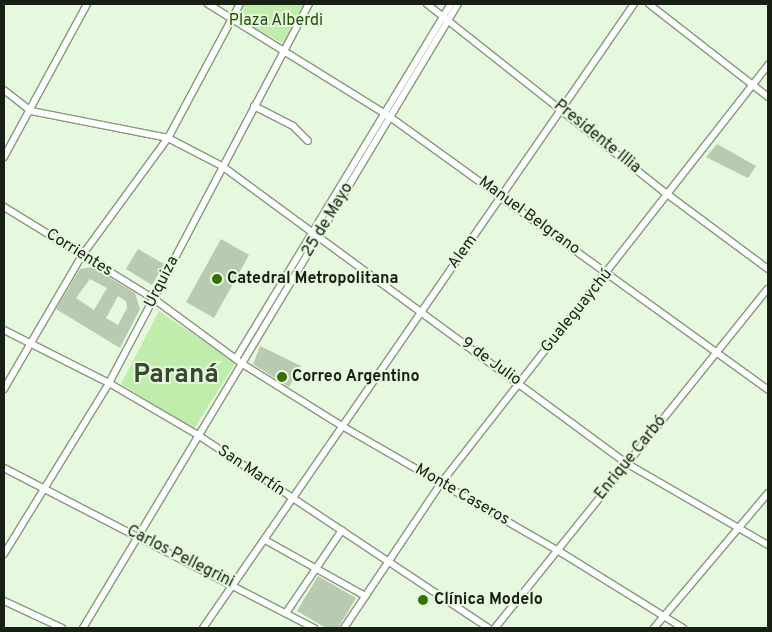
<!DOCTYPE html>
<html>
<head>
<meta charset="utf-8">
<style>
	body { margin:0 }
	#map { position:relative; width:772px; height:632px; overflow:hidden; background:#e6f8de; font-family:Overpass,sans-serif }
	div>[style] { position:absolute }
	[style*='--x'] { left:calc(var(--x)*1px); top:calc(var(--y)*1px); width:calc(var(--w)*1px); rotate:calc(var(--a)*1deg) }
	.green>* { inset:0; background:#c1edac }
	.building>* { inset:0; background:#b8cab0 }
	.roads { filter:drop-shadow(1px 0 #889980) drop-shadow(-1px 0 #889980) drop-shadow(0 1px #889980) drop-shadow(0 -1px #889980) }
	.minor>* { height:6px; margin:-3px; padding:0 3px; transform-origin:3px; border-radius:3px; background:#fff }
	.dots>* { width:14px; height:14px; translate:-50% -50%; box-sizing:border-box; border:2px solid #e6f8de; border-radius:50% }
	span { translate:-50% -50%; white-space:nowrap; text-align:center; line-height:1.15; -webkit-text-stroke:4px #e6f8de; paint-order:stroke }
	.park-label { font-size:16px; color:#284f0d }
	.street-label { font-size:16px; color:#181f15 }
	.poi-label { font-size:16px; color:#181f15; font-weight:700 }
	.left { translate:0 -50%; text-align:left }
	.town-label { font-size:26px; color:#3a4833; font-weight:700 }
	.frame { position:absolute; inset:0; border:5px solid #181f15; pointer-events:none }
</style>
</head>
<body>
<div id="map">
	<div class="green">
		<i style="clip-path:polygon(244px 4px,305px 4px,284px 44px,237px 18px)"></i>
		<i style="clip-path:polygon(159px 311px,236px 362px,194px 429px,121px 384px)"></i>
	</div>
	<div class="building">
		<i style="clip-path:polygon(717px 144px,756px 166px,748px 178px,706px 157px)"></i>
		<i style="clip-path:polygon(221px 239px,249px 255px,214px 318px,186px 302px)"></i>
		<i style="clip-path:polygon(138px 249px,164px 264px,152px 285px,126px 269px)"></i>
		<i style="clip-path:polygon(evenodd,92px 267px,135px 293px,140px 309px,120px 348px,56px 309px,80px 269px,92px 267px,90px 279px,107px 288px,94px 310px,76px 298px,90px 279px,92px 267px,118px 296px,126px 301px,127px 308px,118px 325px,106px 318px,118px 296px)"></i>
		<i style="clip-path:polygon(260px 346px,301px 366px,289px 387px,253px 364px)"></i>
		<i style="clip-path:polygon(318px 576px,356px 598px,338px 628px,326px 628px,297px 611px)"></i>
	</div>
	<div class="roads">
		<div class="minor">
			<i style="--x:208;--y:4;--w:214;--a:31.8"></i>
			<i style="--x:390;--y:117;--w:466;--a:35.8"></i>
			<i style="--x:427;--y:4;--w:301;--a:38.4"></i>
			<i style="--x:663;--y:191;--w:131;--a:36.6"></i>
			<i style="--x:649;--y:4;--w:151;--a:38"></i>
			<i style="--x:4;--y:90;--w:34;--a:38"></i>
			<i style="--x:31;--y:111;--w:140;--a:11.1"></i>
			<i style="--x:168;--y:138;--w:61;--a:27.4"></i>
			<i style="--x:222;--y:166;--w:501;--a:36.32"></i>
			<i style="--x:626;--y:463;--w:164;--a:30"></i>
			<i style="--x:254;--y:106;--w:44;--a:27.1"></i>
			<i style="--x:293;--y:126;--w:21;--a:45"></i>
			<i style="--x:4;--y:157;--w:174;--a:-61.5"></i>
			<i style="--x:4;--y:207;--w:176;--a:31.5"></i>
			<i style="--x:154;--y:299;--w:108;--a:36.3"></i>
			<i style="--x:241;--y:363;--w:119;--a:32"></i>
			<i style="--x:342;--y:426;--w:248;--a:30"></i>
			<i style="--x:557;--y:550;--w:148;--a:31.8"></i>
			<i style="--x:4;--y:330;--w:118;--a:26.8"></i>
			<i style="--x:109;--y:383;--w:103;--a:30.3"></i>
			<i style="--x:198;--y:435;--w:349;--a:33.6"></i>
			<i style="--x:237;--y:357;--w:413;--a:-58.8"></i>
			<i style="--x:4;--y:389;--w:156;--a:-59.7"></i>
			<i style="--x:83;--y:254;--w:144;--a:-53.8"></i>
			<i style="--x:168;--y:138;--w:152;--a:-61.8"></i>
			<i style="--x:4;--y:468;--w:349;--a:27.3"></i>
			<i style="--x:265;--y:540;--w:115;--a:29.2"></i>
			<i style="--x:4;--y:554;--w:201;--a:-58.4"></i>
			<i style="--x:109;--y:383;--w:429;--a:-62.2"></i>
			<i style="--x:4;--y:601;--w:64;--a:25"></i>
			<i style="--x:286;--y:613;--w:100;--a:-56"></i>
			<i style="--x:83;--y:628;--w:728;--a:-59"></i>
			<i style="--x:203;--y:628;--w:758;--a:-55.37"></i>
			<i style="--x:344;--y:628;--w:174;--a:-56.2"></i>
			<i style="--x:441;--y:483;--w:531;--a:-51.96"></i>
			<i style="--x:495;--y:628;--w:435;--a:-51.2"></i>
			<i style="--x:654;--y:628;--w:177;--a:-49.8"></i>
		</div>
	</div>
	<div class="dots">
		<i style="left:217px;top:279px;background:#357000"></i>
		<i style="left:282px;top:377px;background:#357000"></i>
		<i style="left:423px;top:600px;background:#357000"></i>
	</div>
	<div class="park-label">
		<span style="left:276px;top:21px">Plaza Alberdi</span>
	</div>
	<div class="street-label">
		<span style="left:597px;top:137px;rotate:39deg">Presidente Illia</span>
		<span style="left:529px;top:216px;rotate:36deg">Manuel Belgrano</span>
		<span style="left:328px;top:220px;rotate:-59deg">25 de Mayo</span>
		<span style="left:463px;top:252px;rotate:-54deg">Alem</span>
		<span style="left:79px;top:253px;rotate:32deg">Corrientes</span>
		<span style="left:162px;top:282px;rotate:-63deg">Urquiza</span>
		<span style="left:577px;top:311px;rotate:-51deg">Gualeguaychú</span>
		<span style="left:491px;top:362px;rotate:36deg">9 de Julio</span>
		<span style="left:631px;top:458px;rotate:-51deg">Enrique Carbó</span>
		<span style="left:251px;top:471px;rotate:34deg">San Martín</span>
		<span style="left:462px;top:495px;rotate:30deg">Monte Caseros</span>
		<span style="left:180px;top:557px;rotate:27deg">Carlos Pellegrini</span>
	</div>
	<div class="poi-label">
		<span class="left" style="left:227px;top:279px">Catedral Metropolitana</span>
		<span class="left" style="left:292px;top:377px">Correo Argentino</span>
		<span class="left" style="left:434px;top:600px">Clínica Modelo</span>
	</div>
	<div class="town-label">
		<span style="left:176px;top:376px">Paraná</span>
	</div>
	<div class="frame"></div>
</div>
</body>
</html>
